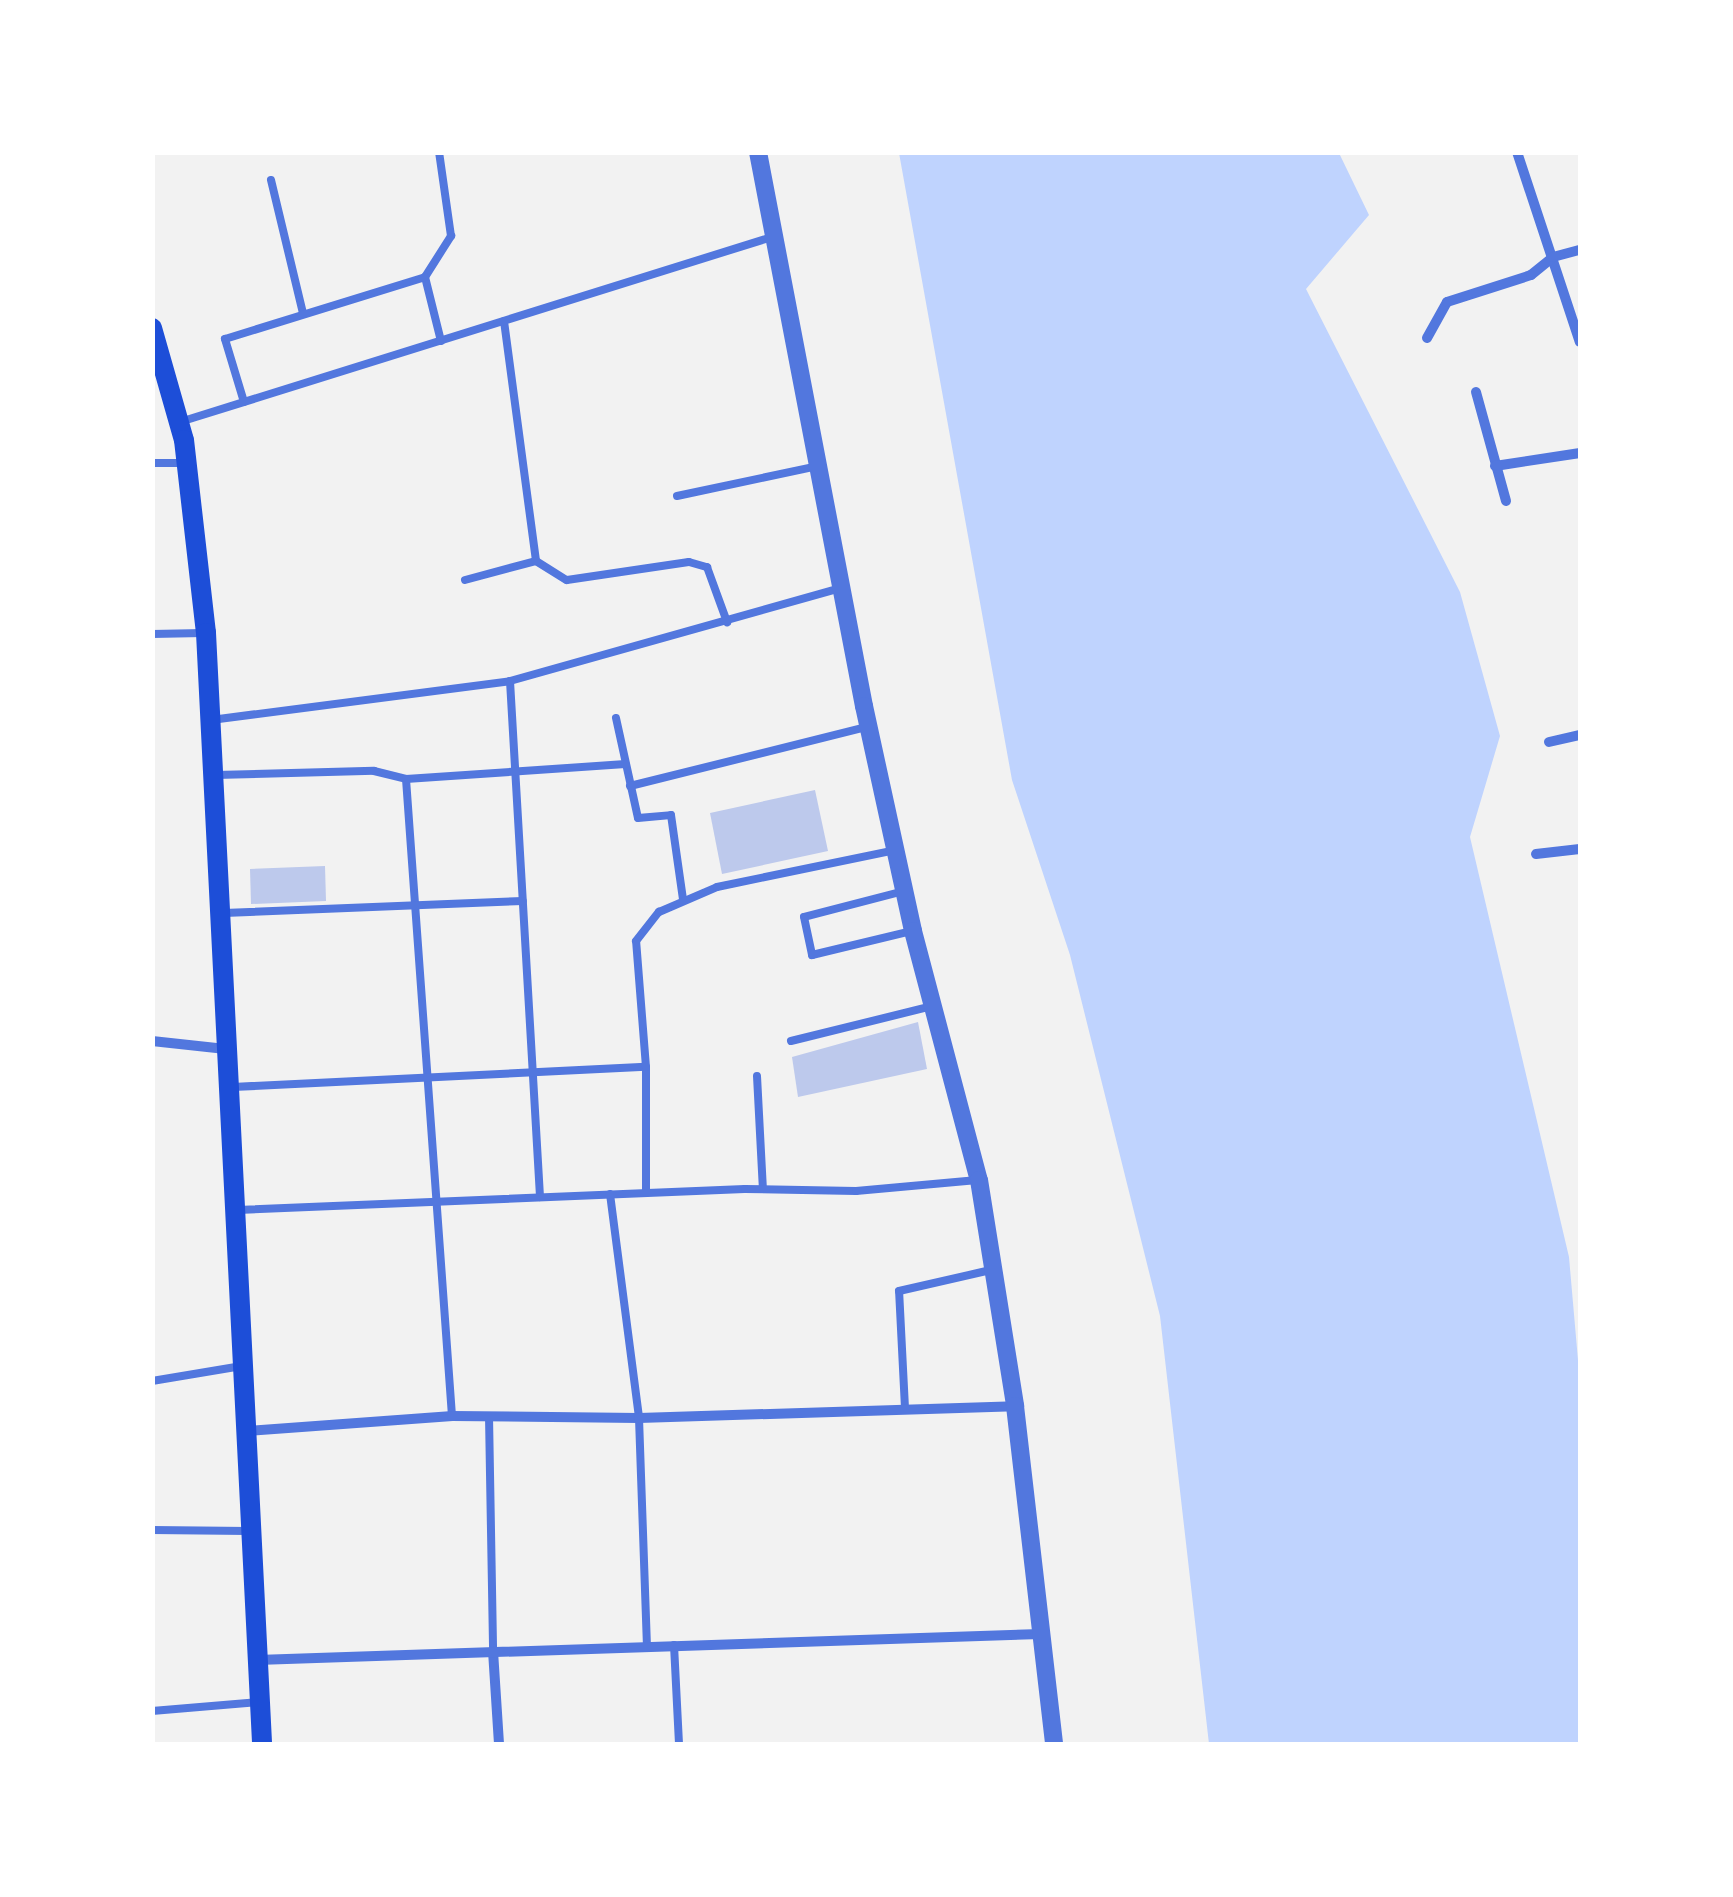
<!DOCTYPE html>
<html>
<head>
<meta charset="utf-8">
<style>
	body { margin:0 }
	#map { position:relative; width:1733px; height:1897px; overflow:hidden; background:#f2f2f2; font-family:"Noto Sans",sans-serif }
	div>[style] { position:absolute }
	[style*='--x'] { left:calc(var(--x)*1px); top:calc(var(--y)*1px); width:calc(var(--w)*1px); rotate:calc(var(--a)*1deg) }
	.water>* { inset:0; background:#bfd3fe }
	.building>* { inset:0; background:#bdc9ec }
	.service>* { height:8px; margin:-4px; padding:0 4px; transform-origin:4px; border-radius:4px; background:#5277de }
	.minor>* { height:10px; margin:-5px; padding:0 5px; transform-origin:5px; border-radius:5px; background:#5277de }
	.tertiary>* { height:18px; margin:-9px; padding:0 9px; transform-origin:9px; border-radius:9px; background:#5277de }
	.secondary>* { height:20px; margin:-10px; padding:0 10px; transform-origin:10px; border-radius:10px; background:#1d4ed8 }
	span { translate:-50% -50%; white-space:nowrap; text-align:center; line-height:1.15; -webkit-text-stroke:9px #fff; paint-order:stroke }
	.frame { position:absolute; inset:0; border:155px solid #fff; pointer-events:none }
</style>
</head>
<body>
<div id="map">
	<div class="water">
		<i style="clip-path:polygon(899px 153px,1339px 153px,1369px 215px,1306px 289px,1460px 592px,1500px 736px,1470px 837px,1569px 1257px,1580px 1383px,1580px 1744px,1209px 1744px,1160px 1316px,1070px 955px,1012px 780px)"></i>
	</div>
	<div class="building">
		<i style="clip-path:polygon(815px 790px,828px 851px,722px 874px,710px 813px)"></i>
		<i style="clip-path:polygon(325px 866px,326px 901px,251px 904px,250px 869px)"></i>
		<i style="clip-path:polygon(918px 1022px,927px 1069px,798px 1097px,792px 1057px)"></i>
	</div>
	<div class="service">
		<i style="--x:271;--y:180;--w:137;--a:76.5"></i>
		<i style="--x:425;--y:277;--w:49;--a:-57.6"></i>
		<i style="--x:451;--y:236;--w:85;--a:-98.1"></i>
		<i style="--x:425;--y:277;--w:66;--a:76"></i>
		<i style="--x:504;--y:321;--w:242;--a:82.4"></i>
		<i style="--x:244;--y:402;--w:66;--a:-106.8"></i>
		<i style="--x:225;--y:339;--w:209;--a:-17.2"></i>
		<i style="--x:183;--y:421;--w:620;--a:-17.35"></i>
		<i style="--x:152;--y:463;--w:31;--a:0"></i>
		<i style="--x:677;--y:496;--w:140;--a:-12"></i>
		<i style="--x:465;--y:580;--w:73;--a:-15"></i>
		<i style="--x:536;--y:561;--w:36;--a:32"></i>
		<i style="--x:567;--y:580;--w:123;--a:-8.4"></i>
		<i style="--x:689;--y:562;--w:19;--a:16"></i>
		<i style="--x:707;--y:567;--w:59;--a:70"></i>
		<i style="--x:152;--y:634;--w:51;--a:-1.1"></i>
		<i style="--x:510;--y:681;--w:517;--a:86.67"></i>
		<i style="--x:616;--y:718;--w:102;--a:77.6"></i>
		<i style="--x:638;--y:818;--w:33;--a:-5"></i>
		<i style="--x:671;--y:815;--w:85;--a:81.9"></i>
		<i style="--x:211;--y:720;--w:302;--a:-7.4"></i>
		<i style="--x:510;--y:681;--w:344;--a:-15.7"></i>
		<i style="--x:216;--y:775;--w:158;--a:-1.5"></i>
		<i style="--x:374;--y:771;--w:33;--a:14"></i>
		<i style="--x:406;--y:779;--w:220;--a:-3.9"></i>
		<i style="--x:406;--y:779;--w:639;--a:85.87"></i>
		<i style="--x:630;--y:786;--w:243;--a:-14"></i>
		<i style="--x:904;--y:891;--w:103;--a:165.4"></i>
		<i style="--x:804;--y:917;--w:39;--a:78"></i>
		<i style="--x:812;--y:955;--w:103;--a:-13.5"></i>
		<i style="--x:224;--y:913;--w:299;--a:-2.3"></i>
		<i style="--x:791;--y:1041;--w:145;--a:-13.9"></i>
		<i style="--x:757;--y:1076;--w:113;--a:87"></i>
		<i style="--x:233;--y:1087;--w:413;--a:-2.8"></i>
		<i style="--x:646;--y:1193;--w:126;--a:-90"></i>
		<i style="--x:646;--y:1067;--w:126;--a:-94.5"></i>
		<i style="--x:636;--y:941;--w:37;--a:-52"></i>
		<i style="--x:659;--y:912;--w:63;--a:-23.3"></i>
		<i style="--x:717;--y:887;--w:182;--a:-11.7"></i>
		<i style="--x:610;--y:1194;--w:226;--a:82.6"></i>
		<i style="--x:639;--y:1418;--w:226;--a:88"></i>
		<i style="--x:238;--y:1210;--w:507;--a:-2.37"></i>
		<i style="--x:745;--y:1189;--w:111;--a:1"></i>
		<i style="--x:856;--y:1191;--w:122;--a:-5.2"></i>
		<i style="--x:152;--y:1381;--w:91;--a:-9.5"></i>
		<i style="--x:905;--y:1408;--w:117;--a:-92.9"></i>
		<i style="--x:899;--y:1291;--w:94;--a:-12.9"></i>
		<i style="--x:489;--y:1416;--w:235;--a:89"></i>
		<i style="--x:152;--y:1530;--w:96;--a:0.6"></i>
		<i style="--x:674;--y:1645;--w:99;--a:87.1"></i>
		<i style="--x:152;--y:1711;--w:107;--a:-4.8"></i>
	</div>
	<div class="minor">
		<i style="--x:1517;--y:152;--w:200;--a:71.7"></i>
		<i style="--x:1427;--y:338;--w:41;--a:-60.9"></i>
		<i style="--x:1447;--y:302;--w:88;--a:-17.8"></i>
		<i style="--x:1531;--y:275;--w:28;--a:-39"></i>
		<i style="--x:1553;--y:257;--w:28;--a:-15"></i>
		<i style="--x:1476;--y:392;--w:113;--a:74.6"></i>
		<i style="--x:1495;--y:466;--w:86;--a:-8.7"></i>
		<i style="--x:1549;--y:742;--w:32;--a:-13"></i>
		<i style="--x:1536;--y:854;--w:44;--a:-6.5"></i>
		<i style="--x:152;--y:1041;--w:74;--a:6.2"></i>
		<i style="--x:247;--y:1431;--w:206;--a:-4.2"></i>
		<i style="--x:452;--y:1416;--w:187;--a:0.6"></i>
		<i style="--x:639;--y:1418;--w:376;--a:-1.8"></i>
		<i style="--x:493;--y:1651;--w:93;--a:86.3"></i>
		<i style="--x:257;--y:1660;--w:784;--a:-1.9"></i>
	</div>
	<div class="tertiary">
		<i style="--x:758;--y:152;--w:564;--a:79.17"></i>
		<i style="--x:864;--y:706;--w:230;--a:77.7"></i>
		<i style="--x:913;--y:931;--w:258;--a:75.2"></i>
		<i style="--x:979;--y:1180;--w:229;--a:80.9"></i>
		<i style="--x:1015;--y:1406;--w:340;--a:83.4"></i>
	</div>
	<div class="secondary">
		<i style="--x:152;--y:328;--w:116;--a:74.1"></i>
		<i style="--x:184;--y:440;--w:194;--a:83.5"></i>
		<i style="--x:206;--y:633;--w:1112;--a:87.11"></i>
	</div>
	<div class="frame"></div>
</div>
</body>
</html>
